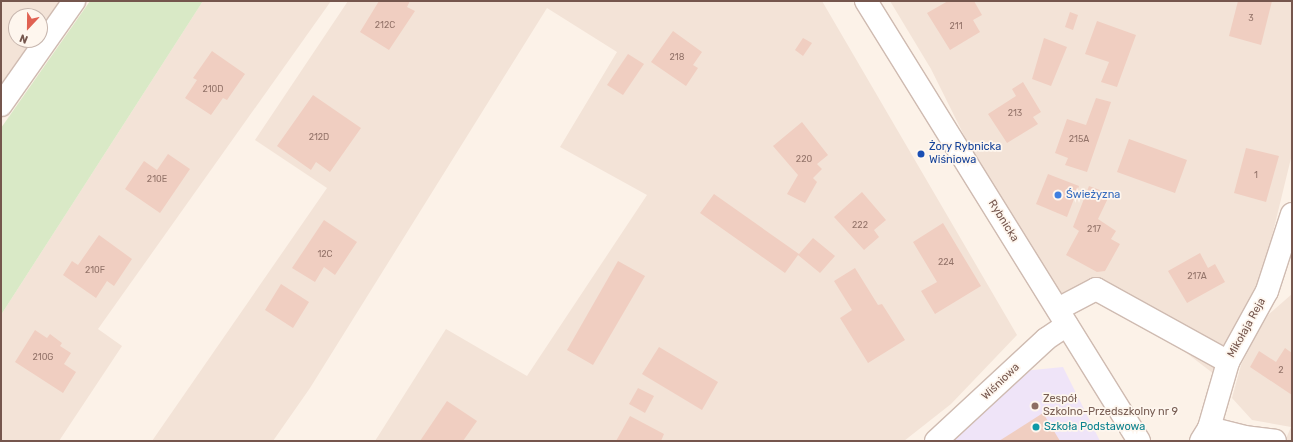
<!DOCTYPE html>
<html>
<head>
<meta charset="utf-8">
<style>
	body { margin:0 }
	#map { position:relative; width:1293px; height:442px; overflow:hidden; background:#fcf2e8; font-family:Rubik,sans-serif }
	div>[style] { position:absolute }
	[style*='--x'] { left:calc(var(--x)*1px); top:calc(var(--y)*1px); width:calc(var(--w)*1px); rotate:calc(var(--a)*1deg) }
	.residential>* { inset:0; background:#f3e3d7 }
	.education>* { inset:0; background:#efe4f8 }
	.green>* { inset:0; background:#d9e9c6 }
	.building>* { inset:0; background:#f0cec1 }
	.roads { filter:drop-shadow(1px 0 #cfbbb1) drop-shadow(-1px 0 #cfbbb1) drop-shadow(0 1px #cfbbb1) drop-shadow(0 -1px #cfbbb1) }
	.minor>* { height:22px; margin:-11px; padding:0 11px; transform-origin:11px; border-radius:11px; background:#fff }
	.dots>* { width:11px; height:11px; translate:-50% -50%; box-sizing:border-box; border:2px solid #fef6ee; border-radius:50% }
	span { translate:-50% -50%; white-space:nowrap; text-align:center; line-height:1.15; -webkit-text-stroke:3.5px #fef6ee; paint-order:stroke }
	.number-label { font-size:9px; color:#94746a }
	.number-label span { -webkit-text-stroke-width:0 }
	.transit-label { font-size:11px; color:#164399 }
	.left { translate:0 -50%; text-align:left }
	.shop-label { font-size:11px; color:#366cbe }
	.street-label { font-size:11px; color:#75564d }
	.education-label { font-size:11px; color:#785e54 }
	.culture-label { font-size:11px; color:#0d838f }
	.frame { position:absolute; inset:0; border:2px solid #75564d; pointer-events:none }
	.north { position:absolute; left:8px; top:8px; width:40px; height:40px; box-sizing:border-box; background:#fef6ee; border:1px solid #c7b6ae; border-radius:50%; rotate:202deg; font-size:11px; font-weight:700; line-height:16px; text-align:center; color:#75564d }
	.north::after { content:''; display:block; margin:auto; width:14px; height:18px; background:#e06152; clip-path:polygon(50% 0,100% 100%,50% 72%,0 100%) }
</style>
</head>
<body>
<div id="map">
	<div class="residential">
		<i style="clip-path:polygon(1px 1px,64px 1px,40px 36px,40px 16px,16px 16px,16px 40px,37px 40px,1px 91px)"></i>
		<i style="clip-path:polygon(203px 1px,331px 1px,98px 329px,122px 346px,59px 441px,1px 441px,1px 315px)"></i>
		<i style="clip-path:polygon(348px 1px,822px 1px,1017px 335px,951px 404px,904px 441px,375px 441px,446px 329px,527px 376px,647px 195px,560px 147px,617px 52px,547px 8px,310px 388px,273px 441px,152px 441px,327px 188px,255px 140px)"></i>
		<i style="clip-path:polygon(890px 1px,1292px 1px,1292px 154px,1255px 306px,1218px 377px,1118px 301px,1041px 290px,931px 69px)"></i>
		<i style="clip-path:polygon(1292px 294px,1292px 441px,1285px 441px,1291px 427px,1252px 420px,1232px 398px,1241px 365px,1254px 339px,1268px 315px)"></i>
	</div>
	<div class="education">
		<i style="clip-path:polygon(1063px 367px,1100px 441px,954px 441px,1023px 371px)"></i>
	</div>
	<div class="green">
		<i style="clip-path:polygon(90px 1px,203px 1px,1px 315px,1px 128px)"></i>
	</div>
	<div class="building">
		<i style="clip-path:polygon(379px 1px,410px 1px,407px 7px,415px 11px,389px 50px,360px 32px)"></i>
		<i style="clip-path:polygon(948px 1px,974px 1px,982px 15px,973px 20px,980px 32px,950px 50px,927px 13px)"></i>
		<i style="clip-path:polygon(1238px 1px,1272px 1px,1261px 45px,1229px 36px)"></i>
		<i style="clip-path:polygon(1070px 12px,1078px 15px,1073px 30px,1065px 27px)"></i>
		<i style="clip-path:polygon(1097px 21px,1136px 35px,1117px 87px,1101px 82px,1109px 62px,1085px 54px)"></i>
		<i style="clip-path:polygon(673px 31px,702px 52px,693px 65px,698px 68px,686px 86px,651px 62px)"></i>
		<i style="clip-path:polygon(803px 38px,812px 43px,803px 56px,795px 50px)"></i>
		<i style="clip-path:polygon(1044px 38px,1067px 47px,1051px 86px,1032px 79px)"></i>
		<i style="clip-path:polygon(212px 51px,245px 74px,227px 100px,223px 98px,211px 115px,185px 98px,197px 80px,193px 78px)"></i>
		<i style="clip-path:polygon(628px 54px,644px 64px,623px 95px,607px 85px)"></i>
		<i style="clip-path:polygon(1023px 82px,1041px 112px,1033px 117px,1038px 124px,1007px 143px,988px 114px,1016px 96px,1012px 89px)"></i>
		<i style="clip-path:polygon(313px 95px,361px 128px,330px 172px,316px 162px,311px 170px,277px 146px)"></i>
		<i style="clip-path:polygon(1096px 98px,1111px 102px,1087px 172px,1065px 165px,1068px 158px,1055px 153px,1067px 119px,1086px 125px)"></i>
		<i style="clip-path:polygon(802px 122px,828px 155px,817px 164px,822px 169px,813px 178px,817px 182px,805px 203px,787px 194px,798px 175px,773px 146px)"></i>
		<i style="clip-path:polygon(1129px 139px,1187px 160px,1175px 193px,1117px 172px)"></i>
		<i style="clip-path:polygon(1246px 148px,1279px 156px,1266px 202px,1234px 193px)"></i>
		<i style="clip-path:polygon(168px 154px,190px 169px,160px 213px,125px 189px,144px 161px,157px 170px)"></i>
		<i style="clip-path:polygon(1048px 174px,1079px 186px,1067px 217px,1036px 204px)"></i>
		<i style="clip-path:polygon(1089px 186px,1110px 194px,1098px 219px,1116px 231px,1111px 239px,1120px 244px,1105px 271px,1097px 272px,1066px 255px,1079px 231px,1073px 227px)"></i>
		<i style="clip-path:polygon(862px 192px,886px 220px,874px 230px,879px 237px,864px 250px,834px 217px)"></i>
		<i style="clip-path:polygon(714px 194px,799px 254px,813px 238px,835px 256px,820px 273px,798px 255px,785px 273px,700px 213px)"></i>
		<i style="clip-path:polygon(324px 220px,357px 242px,335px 275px,324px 267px,315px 282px,292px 268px)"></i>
		<i style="clip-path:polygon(943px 223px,981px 286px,935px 314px,921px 291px,937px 282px,913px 242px)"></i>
		<i style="clip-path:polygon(99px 235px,132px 259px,114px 286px,107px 281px,96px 298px,63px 275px,72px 261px,78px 265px)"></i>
		<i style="clip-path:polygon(1200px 253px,1208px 268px,1215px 264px,1225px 282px,1187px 303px,1168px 271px)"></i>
		<i style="clip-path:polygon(618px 261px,645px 276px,593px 365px,567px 350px)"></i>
		<i style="clip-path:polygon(855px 268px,878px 305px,882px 304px,905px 340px,868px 363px,840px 318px,852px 310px,834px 281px)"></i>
		<i style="clip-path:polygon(281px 284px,309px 302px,293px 328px,265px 310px)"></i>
		<i style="clip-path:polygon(35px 330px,47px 338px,50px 334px,62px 343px,60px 346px,71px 353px,64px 364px,76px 372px,63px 393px,15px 362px)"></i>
		<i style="clip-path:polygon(659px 347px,718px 382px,702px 410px,642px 374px)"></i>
		<i style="clip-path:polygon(1285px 348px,1292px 353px,1292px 395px,1250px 367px,1259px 351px,1276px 362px)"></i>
		<i style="clip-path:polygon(638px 388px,654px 396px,645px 413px,629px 404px)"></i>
		<i style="clip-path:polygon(447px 401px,477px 421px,463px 441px,420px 441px)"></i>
		<i style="clip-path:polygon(1043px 413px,1060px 441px,999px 441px)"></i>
		<i style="clip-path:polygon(630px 416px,664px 434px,661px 441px,616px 441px)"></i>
	</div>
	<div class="roads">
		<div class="minor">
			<i style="--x:866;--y:1;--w:518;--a:58.18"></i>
			<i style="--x:1;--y:105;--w:127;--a:-54.9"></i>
			<i style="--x:1058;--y:309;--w:43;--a:-27.8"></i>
			<i style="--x:1096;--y:289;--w:151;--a:28.9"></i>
			<i style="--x:1209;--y:428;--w:36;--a:14"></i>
			<i style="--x:1244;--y:437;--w:31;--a:7"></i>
			<i style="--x:936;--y:441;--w:150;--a:-42.8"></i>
			<i style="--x:1046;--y:339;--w:25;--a:-34"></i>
			<i style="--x:1201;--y:441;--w:15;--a:-58"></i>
			<i style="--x:1209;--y:428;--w:69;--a:-73.9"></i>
			<i style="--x:1228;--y:362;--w:81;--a:-61.2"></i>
			<i style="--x:1267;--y:291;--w:81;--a:-72"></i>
		</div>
	</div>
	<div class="dots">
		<i style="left:921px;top:154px;background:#1a4fb4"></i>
		<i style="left:1058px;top:195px;background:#3f7fe0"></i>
		<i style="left:1035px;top:406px;background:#8d6e63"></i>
		<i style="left:1036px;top:427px;background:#0f9aa8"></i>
	</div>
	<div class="number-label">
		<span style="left:1251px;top:18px">3</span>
		<span style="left:385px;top:25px">212C</span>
		<span style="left:956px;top:26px">211</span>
		<span style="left:677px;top:57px">218</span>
		<span style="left:213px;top:89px">210D</span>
		<span style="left:1015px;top:113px">213</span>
		<span style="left:319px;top:137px">212D</span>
		<span style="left:1079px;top:139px">215A</span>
		<span style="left:804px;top:159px">220</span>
		<span style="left:1256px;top:175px">1</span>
		<span style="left:157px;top:179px">210E</span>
		<span style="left:860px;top:225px">222</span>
		<span style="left:1094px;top:229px">217</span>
		<span style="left:325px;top:254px">12C</span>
		<span style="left:946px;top:262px">224</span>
		<span style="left:95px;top:270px">210F</span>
		<span style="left:1197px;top:276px">217A</span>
		<span style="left:43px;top:357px">210G</span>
		<span style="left:1281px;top:370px">2</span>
	</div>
	<div class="transit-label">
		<span class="left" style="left:929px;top:154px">Żory Rybnicka<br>Wiśniowa</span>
	</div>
	<div class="shop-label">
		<span class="left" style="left:1066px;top:195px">Świeżyzna</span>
	</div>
	<div class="street-label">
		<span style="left:1003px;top:221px;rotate:58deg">Rybnicka</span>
		<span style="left:1247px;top:328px;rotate:-61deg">Mikołaja Reja</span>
		<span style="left:1001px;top:382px;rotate:-44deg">Wiśniowa</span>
	</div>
	<div class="education-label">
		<span class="left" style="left:1043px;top:406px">Zespół<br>Szkolno-Przedszkolny nr 9</span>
	</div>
	<div class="culture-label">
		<span class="left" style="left:1044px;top:427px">Szkoła Podstawowa</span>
	</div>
	<div class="frame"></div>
	<div class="north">N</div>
</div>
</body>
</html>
